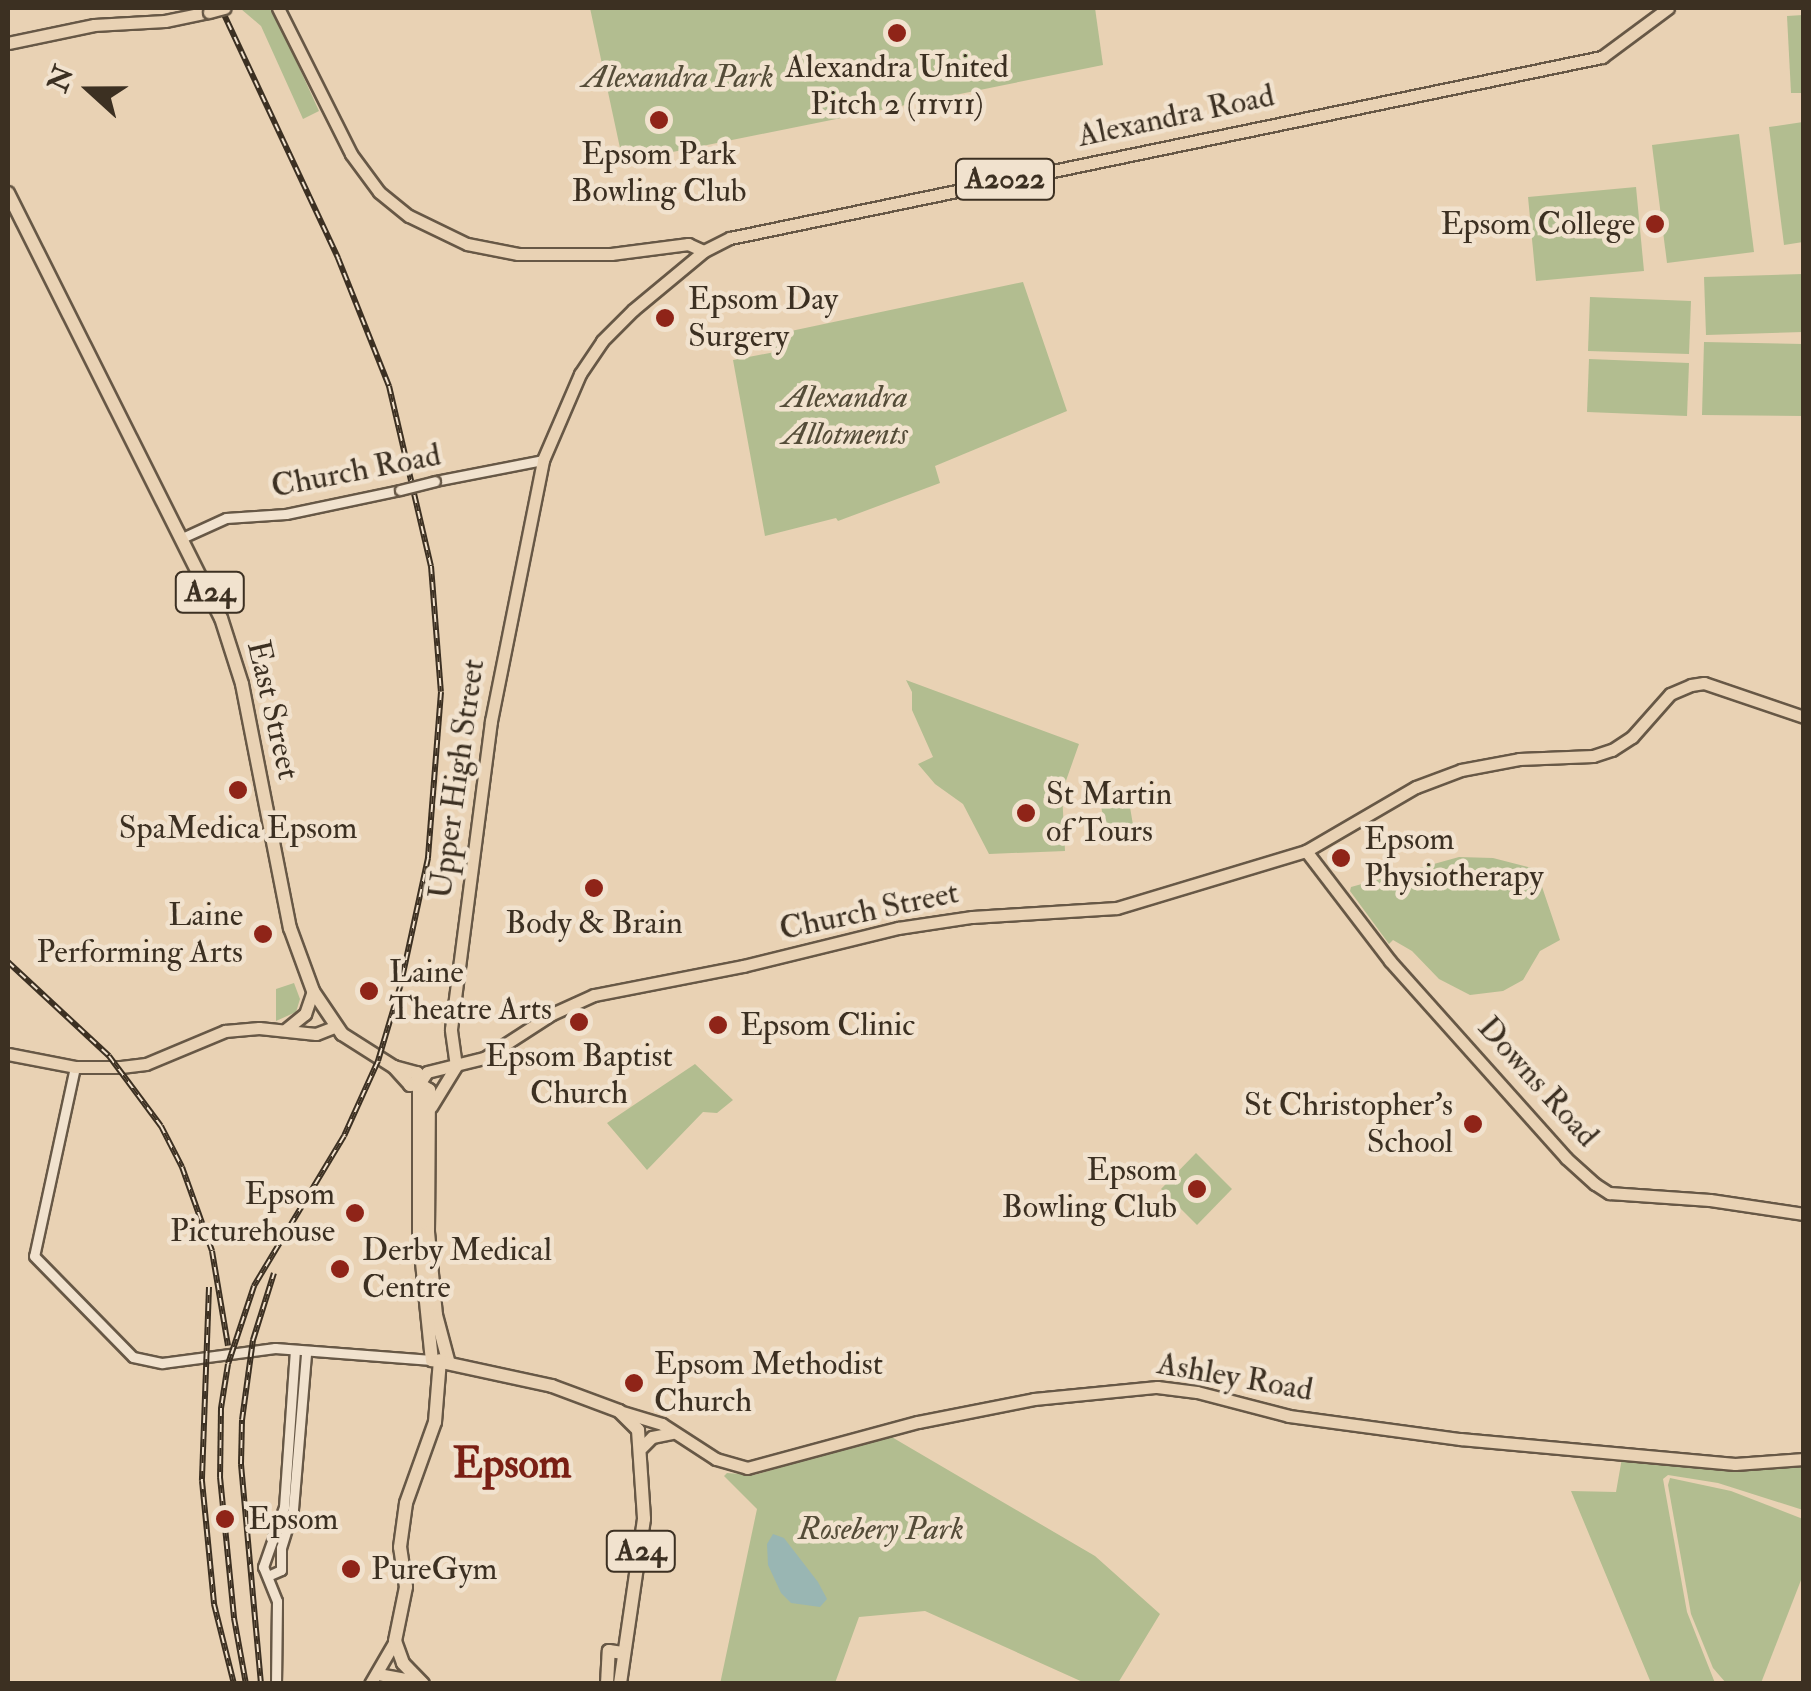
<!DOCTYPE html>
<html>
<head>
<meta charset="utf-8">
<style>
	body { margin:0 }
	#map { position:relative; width:1811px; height:1691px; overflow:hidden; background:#e9d2b4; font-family:"IM FELL Double Pica",serif }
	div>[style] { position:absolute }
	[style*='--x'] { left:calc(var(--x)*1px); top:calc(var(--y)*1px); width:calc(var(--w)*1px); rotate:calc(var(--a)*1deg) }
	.green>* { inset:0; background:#b2bd90 }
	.water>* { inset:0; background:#99b6b3 }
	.roads { filter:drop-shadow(2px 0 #675846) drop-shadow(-2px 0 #675846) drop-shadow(0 2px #675846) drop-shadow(0 -2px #675846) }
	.minor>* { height:9px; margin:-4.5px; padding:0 4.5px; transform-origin:4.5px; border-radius:4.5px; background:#f1e2ce }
	.major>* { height:11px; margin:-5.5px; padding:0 5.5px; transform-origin:5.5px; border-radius:5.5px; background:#e9d2b4 }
	.highway>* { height:12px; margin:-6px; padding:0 6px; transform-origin:6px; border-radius:6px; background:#e9d2b4 }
	.rail>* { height:6px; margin-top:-3px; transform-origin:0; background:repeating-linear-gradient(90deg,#f1e2ce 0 8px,#3c3022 0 16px); box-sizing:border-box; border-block:2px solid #3c3022 }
	.bridges { filter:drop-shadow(2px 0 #675846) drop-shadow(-2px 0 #675846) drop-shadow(0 2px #675846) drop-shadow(0 -2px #675846) }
	.minor-bridge>* { height:9px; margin:-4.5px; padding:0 4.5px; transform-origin:4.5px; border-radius:4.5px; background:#f1e2ce }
	.major-bridge>* { height:11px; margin:-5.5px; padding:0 5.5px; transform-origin:5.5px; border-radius:5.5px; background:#e9d2b4 }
	.dots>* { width:28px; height:28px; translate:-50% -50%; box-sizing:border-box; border:5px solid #f1e2ce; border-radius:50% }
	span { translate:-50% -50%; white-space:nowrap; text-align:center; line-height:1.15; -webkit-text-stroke:9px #f1e2ce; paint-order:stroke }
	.shield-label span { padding:2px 8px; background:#f1e2ce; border:2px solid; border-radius:8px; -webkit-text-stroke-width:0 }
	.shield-label { font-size:30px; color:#3c3022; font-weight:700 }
	.poi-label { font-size:32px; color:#3c3022 }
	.right { translate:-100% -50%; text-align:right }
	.left { translate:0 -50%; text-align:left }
	.park-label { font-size:32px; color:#544c38; font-style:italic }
	.street-label { font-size:32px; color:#3c3022 }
	.district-label { font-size:42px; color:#7a1f14; font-weight:700 }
	.frame { position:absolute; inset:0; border:10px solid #3c3022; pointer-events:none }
	.north { position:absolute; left:40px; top:40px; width:100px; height:100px; -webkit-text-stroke:8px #f1e2ce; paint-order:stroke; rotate:291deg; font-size:28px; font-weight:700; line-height:40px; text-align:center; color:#3c3022 }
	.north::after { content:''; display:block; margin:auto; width:35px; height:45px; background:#3c3022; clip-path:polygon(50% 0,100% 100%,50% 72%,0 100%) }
</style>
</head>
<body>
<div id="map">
	<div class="green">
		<i style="clip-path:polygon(272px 8px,319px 111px,303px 119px,261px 26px,241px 9px)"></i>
		<i style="clip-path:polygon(590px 8px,1095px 8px,1103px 65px,623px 162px)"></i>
		<i style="clip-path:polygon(1803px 15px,1803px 93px,1791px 93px,1787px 16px)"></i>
		<i style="clip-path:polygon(1803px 122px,1803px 242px,1784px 245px,1769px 127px)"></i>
		<i style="clip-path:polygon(1739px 134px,1754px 252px,1667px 263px,1652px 145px)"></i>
		<i style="clip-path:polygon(1636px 187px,1644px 271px,1536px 281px,1528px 197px)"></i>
		<i style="clip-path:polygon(1803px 274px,1803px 332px,1706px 335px,1704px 277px)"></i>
		<i style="clip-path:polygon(1023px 282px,1067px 411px,935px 466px,940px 483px,838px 521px,836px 518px,765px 536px,733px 360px,775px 352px,772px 335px)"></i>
		<i style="clip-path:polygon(1590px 297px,1691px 301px,1689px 354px,1588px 351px)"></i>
		<i style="clip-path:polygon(1704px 342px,1803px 344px,1803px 416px,1702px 415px)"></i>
		<i style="clip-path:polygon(1589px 359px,1689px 363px,1687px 416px,1587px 412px)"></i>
		<i style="clip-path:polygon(906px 680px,1079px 744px,1062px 792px,1065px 851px,989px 854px,963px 804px,935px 784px,918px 764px,933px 757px,912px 710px,912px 692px)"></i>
		<i style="clip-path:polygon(1120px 802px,1122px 809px,1130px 807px,1133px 825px,1125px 826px,1126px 833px,1107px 837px,1101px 806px)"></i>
		<i style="clip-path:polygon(1459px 857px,1493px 858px,1536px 869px,1560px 940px,1540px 951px,1523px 980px,1503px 991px,1470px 995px,1439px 979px,1412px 951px,1393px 940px,1389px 944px,1350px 891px,1351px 887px)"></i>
		<i style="clip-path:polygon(294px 983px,300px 999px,296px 1012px,276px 1021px,276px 989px)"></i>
		<i style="clip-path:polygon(695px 1064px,733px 1100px,717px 1113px,703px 1112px,647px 1170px,607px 1123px)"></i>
		<i style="clip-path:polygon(1196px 1153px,1232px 1189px,1197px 1225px,1161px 1189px)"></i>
		<i style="clip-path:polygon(890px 1436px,1095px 1556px,1160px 1614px,1118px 1683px,1085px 1683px,925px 1611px,859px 1617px,835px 1683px,720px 1684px,757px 1509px,724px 1476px,727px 1473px,754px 1475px)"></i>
		<i style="clip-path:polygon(1622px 1458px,1803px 1463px,1803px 1510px,1718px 1483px,1668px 1475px,1663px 1479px,1687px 1612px,1715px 1683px,1651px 1683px,1571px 1491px,1616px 1492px)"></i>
		<i style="clip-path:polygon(1670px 1478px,1731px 1491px,1803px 1519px,1803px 1575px,1761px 1683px,1726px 1683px,1713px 1668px,1691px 1614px,1668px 1485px)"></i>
	</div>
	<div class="water">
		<i style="clip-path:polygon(773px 1534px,784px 1538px,818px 1582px,827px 1599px,820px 1607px,791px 1603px,781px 1593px,768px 1565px,767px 1544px)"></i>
	</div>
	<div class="roads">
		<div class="minor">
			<i style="--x:435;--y:481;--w:110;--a:-11"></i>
			<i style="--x:182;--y:538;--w:48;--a:-24.4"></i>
			<i style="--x:226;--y:518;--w:60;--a:-3.8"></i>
			<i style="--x:286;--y:514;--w:116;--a:-11.9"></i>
			<i style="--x:75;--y:1067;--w:193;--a:102.2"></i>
			<i style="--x:34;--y:1256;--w:141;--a:45.6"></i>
			<i style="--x:133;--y:1357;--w:30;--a:12"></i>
			<i style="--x:162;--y:1363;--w:114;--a:-7.6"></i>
			<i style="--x:275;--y:1348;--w:157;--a:4.4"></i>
			<i style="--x:270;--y:1575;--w:12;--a:-24"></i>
			<i style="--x:281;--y:1570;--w:22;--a:-90"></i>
			<i style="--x:281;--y:1548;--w:41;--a:-72.9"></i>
			<i style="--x:293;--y:1509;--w:157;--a:-85.2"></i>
			<i style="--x:276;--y:1684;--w:83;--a:-89.3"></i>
			<i style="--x:277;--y:1601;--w:37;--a:-112"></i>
			<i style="--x:263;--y:1567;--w:64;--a:-70.7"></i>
			<i style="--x:284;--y:1507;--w:156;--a:-86"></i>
		</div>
		<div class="major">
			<i style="--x:278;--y:8;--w:163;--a:63.4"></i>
			<i style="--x:351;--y:154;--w:47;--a:53.6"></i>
			<i style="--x:379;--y:192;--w:38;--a:39"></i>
			<i style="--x:409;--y:216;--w:64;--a:25.8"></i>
			<i style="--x:467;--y:244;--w:52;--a:11.1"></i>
			<i style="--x:518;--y:254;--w:93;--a:0"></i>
			<i style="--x:611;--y:254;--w:78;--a:-7.4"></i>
			<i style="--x:688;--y:244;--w:17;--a:24"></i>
			<i style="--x:8;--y:43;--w:88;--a:-11.8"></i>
			<i style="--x:94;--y:25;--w:71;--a:-3.2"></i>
			<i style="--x:165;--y:21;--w:45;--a:-11.6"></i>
			<i style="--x:1306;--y:851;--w:138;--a:52.6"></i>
			<i style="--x:1390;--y:961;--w:264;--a:48.2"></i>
			<i style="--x:1566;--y:1158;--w:39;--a:42"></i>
			<i style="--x:1595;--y:1184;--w:17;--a:33"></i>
			<i style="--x:1609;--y:1193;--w:101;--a:4"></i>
			<i style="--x:1710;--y:1200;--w:95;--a:8.5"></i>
			<i style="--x:285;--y:1030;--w:26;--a:-39"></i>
			<i style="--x:305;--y:1014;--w:24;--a:-71"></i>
			<i style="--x:8;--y:1054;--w:68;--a:11"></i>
			<i style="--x:75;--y:1067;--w:46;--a:0"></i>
			<i style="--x:121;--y:1067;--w:25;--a:-7"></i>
			<i style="--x:146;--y:1064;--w:86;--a:-22.7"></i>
			<i style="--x:225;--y:1031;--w:34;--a:-5"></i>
			<i style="--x:259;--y:1028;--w:57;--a:6"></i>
			<i style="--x:316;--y:1034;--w:19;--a:-21"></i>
			<i style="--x:456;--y:1066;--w:37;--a:-98"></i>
			<i style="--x:451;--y:1029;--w:311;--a:-82.6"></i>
			<i style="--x:491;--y:721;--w:266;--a:-78.7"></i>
			<i style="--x:543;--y:460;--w:94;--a:-66.7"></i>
			<i style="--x:580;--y:374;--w:40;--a:-56"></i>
			<i style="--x:602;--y:341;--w:44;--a:-45"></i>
			<i style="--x:633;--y:310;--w:92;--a:-39.7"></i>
			<i style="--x:704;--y:251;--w:29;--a:-27"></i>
			<i style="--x:730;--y:238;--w:891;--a:-11.73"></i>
			<i style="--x:1602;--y:57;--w:82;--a:-36.6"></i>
			<i style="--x:419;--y:1084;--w:14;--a:-56"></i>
			<i style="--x:427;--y:1072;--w:59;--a:-13.8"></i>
			<i style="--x:484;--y:1058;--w:81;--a:-32.9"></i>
			<i style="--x:552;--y:1014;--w:46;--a:-24.3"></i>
			<i style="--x:594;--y:995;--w:152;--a:-11"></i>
			<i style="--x:743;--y:966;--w:160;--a:-13.8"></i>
			<i style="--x:898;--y:928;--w:75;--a:-8.5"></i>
			<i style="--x:972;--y:917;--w:145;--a:-3.6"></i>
			<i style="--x:1117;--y:908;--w:197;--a:-16.8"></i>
			<i style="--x:1306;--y:851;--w:127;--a:-30.2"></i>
			<i style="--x:1416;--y:787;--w:48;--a:-20.7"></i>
			<i style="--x:1461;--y:770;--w:59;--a:-10.7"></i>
			<i style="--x:1519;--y:759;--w:74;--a:-2.3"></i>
			<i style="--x:1593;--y:756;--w:20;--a:-18"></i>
			<i style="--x:1612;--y:750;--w:24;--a:-33"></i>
			<i style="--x:1632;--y:737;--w:57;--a:-48.5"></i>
			<i style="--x:1670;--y:694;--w:23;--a:-23"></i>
			<i style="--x:1691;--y:685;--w:13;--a:-9"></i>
			<i style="--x:1704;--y:683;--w:106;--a:18.8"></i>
			<i style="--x:431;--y:1107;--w:48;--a:-58.6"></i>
			<i style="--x:619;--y:1411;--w:45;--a:16.8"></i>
			<i style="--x:662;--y:1424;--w:64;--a:32.9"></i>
			<i style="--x:716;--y:1459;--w:32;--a:16"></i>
			<i style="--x:747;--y:1468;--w:177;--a:-15.1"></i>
			<i style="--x:918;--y:1422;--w:118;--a:-11.2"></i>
			<i style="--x:1034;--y:1399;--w:124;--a:-5.6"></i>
			<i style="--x:1157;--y:1387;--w:40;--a:7.1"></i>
			<i style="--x:1197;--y:1392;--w:95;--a:14.6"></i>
			<i style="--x:1289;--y:1416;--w:173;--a:7.7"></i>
			<i style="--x:1460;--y:1439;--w:276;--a:5.2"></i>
			<i style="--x:1735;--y:1464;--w:69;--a:-4.1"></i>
			<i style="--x:642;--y:1447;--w:14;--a:-45"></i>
			<i style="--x:652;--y:1437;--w:20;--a:-11"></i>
			<i style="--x:378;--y:1674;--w:44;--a:10.5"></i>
			<i style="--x:370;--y:1684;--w:50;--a:-59.8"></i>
		</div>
		<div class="highway">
			<i style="--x:8;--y:193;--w:475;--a:63.4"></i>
			<i style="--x:221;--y:618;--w:69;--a:72.3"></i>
			<i style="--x:242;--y:684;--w:249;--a:78.9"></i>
			<i style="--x:290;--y:928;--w:67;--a:69.9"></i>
			<i style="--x:313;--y:991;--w:52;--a:56"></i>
			<i style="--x:342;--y:1034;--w:62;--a:32.4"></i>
			<i style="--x:394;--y:1067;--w:24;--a:48"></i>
			<i style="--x:410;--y:1085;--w:9;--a:-6"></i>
			<i style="--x:394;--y:1067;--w:24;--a:15"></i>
			<i style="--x:417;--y:1073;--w:11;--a:80"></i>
			<i style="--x:419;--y:1084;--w:12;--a:31"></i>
			<i style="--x:429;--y:1090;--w:142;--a:90.4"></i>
			<i style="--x:428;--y:1232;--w:83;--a:84.5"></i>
			<i style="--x:436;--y:1315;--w:47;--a:75.1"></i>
			<i style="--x:419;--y:1084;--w:149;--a:90"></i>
			<i style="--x:419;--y:1233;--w:128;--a:84.2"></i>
			<i style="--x:432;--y:1360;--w:123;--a:12.2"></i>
			<i style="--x:552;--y:1386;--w:72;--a:20.5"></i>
			<i style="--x:619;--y:1411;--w:27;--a:45"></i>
			<i style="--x:638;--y:1430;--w:89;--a:86.1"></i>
			<i style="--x:644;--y:1519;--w:167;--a:98.3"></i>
			<i style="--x:423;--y:1684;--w:29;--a:-134"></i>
			<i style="--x:403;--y:1663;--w:23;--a:-110"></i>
			<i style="--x:395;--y:1641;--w:55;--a:-78.5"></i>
			<i style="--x:406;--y:1587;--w:40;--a:-98.5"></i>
			<i style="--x:400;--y:1547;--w:44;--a:-82.2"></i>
			<i style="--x:406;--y:1503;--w:86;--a:-70.3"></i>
			<i style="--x:435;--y:1422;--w:62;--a:-85.4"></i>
			<i style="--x:607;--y:1684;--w:33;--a:-87"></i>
			<i style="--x:609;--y:1651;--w:15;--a:8"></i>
		</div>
	</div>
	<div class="rail">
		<i style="--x:221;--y:8;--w:276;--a:64.9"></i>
		<i style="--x:338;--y:258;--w:138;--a:68.3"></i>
		<i style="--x:389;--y:386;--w:185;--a:76.9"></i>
		<i style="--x:431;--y:566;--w:126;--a:85.5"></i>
		<i style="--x:441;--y:692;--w:167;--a:94.5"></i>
		<i style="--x:428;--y:858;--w:132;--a:102.2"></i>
		<i style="--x:400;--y:987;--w:77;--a:106.6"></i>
		<i style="--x:378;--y:1061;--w:82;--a:114.4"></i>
		<i style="--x:344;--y:1136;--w:175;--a:121"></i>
		<i style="--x:254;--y:1286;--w:82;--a:108.4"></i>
		<i style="--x:228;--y:1364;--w:45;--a:99"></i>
		<i style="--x:221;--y:1408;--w:69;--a:90.8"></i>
		<i style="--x:220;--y:1477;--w:142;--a:84.3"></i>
		<i style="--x:234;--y:1618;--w:67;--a:79.7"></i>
		<i style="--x:8;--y:962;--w:138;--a:42.9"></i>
		<i style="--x:109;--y:1056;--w:87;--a:53.4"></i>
		<i style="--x:161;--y:1126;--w:46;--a:62.9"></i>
		<i style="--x:182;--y:1167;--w:89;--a:70.3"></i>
		<i style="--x:212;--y:1251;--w:96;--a:80.4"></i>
		<i style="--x:209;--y:1287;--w:194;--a:92.1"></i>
		<i style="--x:202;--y:1481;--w:124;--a:84.4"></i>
		<i style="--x:214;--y:1604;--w:82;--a:76"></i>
		<i style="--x:261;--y:1684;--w:221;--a:-95.2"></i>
		<i style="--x:241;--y:1464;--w:44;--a:-88.7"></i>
		<i style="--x:242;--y:1420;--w:81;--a:-82.2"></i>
		<i style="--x:253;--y:1340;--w:70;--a:-72.6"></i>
	</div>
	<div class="bridges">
		<div class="minor-bridge">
			<i style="--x:400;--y:490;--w:36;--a:-14"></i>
		</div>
		<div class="major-bridge">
			<i style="--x:209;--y:12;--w:16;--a:-15"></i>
		</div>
	</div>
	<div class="dots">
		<i style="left:897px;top:33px;background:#8f2418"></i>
		<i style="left:659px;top:120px;background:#8f2418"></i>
		<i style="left:1655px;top:224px;background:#8f2418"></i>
		<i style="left:665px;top:318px;background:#8f2418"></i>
		<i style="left:238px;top:790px;background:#8f2418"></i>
		<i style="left:1026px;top:813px;background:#8f2418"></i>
		<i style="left:1341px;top:858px;background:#8f2418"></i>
		<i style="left:594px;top:888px;background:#8f2418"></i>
		<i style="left:263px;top:934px;background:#8f2418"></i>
		<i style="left:369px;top:991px;background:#8f2418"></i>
		<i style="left:579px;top:1022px;background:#8f2418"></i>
		<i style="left:718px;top:1025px;background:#8f2418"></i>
		<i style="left:1473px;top:1124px;background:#8f2418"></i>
		<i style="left:1197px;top:1189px;background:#8f2418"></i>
		<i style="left:355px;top:1213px;background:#8f2418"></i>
		<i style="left:340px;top:1269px;background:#8f2418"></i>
		<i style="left:634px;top:1383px;background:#8f2418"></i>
		<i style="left:225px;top:1519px;background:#8f2418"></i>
		<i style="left:351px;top:1569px;background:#8f2418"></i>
	</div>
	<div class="shield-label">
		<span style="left:1005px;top:179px">A2022</span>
		<span style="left:210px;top:592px">A24</span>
		<span style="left:641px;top:1551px">A24</span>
	</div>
	<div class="poi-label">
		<span style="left:897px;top:86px">Alexandra United<br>Pitch 2 (11v11)</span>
		<span style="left:659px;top:173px">Epsom Park<br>Bowling Club</span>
		<span class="right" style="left:1635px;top:224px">Epsom College</span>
		<span class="left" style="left:688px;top:318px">Epsom Day<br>Surgery</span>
		<span class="left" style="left:1046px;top:813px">St Martin<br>of Tours</span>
		<span style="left:238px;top:828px">SpaMedica Epsom</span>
		<span class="left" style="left:1364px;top:858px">Epsom<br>Physiotherapy</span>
		<span class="right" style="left:243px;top:934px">Laine<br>Performing Arts</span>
		<span style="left:594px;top:923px">Body &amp; Brain</span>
		<span class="left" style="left:389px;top:991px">Laine<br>Theatre Arts</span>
		<span class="left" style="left:740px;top:1025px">Epsom Clinic</span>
		<span style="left:579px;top:1075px">Epsom Baptist<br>Church</span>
		<span class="right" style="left:1453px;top:1124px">St Christopher's<br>School</span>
		<span class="right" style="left:1177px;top:1189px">Epsom<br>Bowling Club</span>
		<span class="right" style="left:335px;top:1213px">Epsom<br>Picturehouse</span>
		<span class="left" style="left:362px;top:1269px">Derby Medical<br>Centre</span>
		<span class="left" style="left:654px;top:1383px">Epsom Methodist<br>Church</span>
		<span class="left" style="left:248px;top:1519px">Epsom</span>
		<span class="left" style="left:371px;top:1569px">PureGym</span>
	</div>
	<div class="park-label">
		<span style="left:678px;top:77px">Alexandra Park</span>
		<span style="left:845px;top:416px">Alexandra<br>Allotments</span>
		<span style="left:881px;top:1529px">Rosebery Park</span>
	</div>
	<div class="street-label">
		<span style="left:1176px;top:116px;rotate:-12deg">Alexandra Road</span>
		<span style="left:356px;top:471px;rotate:-11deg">Church Road</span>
		<span style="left:273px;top:710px;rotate:77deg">East Street</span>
		<span style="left:457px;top:779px;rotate:-82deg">Upper High Street</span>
		<span style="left:869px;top:911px;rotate:-12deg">Church Street</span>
		<span style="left:1538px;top:1082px;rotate:48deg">Downs Road</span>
		<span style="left:1235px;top:1377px;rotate:10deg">Ashley Road</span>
	</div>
	<div class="district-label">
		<span style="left:512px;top:1464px">Epsom</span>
	</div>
	<div class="frame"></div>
	<div class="north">N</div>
</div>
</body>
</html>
